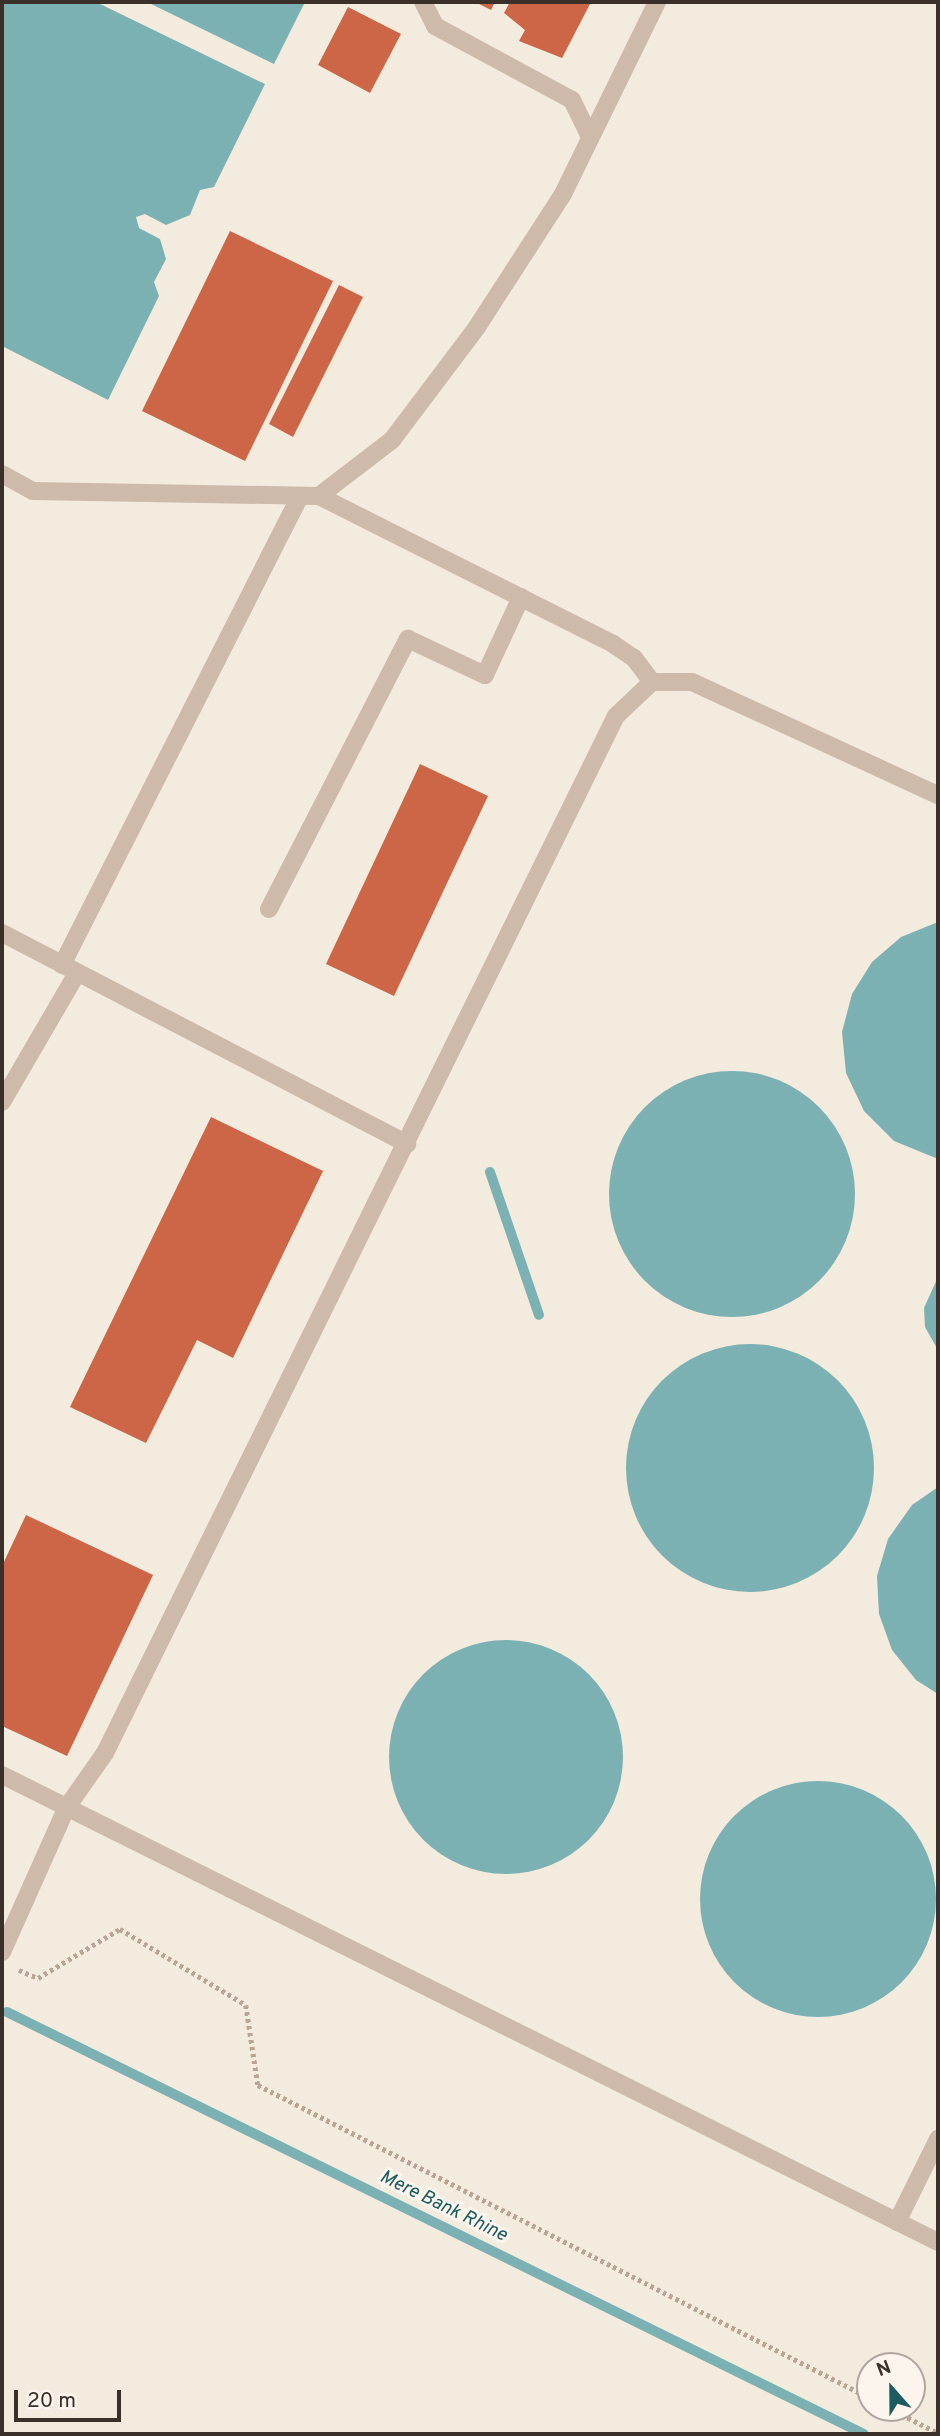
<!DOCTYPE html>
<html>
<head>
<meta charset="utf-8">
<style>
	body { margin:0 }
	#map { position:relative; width:940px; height:2436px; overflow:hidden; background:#f4ebdf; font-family:Overpass,sans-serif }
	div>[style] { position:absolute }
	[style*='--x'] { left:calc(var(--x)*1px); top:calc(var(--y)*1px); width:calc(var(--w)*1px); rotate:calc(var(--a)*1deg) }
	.water>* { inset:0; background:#7cb1b3 }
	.round { border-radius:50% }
	.stream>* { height:10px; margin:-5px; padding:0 5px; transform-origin:5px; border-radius:5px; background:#7cb1b3 }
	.building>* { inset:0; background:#cc6646 }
	.path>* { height:4.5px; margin-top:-2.25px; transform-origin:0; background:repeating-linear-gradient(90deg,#baa494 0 3.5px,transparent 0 7px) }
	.minor>* { height:18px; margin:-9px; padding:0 9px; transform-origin:9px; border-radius:9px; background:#cebaaa }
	span { translate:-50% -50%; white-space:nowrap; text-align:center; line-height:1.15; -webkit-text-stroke:6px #fbf5ed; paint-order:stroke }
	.water-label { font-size:19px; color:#1c5b5f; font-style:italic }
	.frame { position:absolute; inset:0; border:4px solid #3b2f2a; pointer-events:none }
	.north { position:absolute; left:856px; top:2352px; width:70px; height:70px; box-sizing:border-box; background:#fbf5ed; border:2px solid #aea69f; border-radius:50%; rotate:339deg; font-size:19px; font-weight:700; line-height:28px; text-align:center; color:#3b2f2a }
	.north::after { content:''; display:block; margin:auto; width:24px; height:32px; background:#1c5b5f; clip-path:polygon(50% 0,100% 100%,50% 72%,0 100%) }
	.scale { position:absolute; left:14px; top:2390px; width:107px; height:32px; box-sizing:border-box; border:4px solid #3b2f2a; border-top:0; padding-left:9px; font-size:21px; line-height:24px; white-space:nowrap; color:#3b2f2a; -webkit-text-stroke:5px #fbf5ed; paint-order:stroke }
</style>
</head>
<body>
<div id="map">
	<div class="water">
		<i style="clip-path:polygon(2px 2px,96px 2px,265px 84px,214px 187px,200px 190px,190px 215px,166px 225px,145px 214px,136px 217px,139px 228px,160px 239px,166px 259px,154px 282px,159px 296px,108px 400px,2px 346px)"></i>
		<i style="clip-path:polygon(147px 2px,305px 2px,274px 64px)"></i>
		<i style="clip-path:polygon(938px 922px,938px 1159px,894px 1141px,864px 1111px,846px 1073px,842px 1032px,852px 994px,872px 962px,901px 937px)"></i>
		<i class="round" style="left:609px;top:1071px;width:246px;height:246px"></i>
		<i style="clip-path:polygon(938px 1277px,938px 1350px,925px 1327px,924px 1308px)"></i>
		<i class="round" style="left:626px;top:1344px;width:248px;height:248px"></i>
		<i style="clip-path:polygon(938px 1487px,938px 1694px,916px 1680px,892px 1650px,879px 1614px,877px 1576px,888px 1539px,912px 1505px)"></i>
		<i class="round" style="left:389px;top:1640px;width:234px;height:234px"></i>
		<i class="round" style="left:700px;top:1781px;width:236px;height:236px"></i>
	</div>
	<div class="stream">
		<i style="--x:490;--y:1172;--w:151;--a:71.1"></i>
		<i style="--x:7;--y:2012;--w:955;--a:26.22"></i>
	</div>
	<div class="building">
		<i style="clip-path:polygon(475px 2px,495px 2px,491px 10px)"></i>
		<i style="clip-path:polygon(510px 2px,591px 2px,562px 58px,519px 41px,525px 30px,504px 13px)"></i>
		<i style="clip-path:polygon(348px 7px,401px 34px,370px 93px,318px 65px)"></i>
		<i style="clip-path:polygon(230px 231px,333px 281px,245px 461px,142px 411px)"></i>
		<i style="clip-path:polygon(339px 285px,363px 297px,293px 437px,269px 424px)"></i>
		<i style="clip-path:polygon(420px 764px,488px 796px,394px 996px,326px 964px)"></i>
		<i style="clip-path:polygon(211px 1117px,323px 1171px,233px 1358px,197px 1340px,146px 1443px,70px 1407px)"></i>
		<i style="clip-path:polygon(26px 1515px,153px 1575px,67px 1756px,2px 1726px,2px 1566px)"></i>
	</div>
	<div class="path">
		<i style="--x:19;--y:1970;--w:21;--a:23"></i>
		<i style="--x:38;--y:1978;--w:96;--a:-30.9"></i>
		<i style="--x:120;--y:1929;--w:147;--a:31.1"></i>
		<i style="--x:246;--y:2005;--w:81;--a:81.5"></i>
		<i style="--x:258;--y:2085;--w:687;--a:27.09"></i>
		<i style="--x:889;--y:2408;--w:55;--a:27"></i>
	</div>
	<div class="minor">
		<i style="--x:423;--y:2;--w:27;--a:63"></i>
		<i style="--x:435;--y:26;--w:156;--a:28.4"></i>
		<i style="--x:572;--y:100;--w:41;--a:64.1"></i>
		<i style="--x:2;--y:474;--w:35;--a:29"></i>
		<i style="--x:33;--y:491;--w:286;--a:1"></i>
		<i style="--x:319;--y:496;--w:329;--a:26.7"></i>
		<i style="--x:613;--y:644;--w:25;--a:34"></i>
		<i style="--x:634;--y:658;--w:30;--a:53"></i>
		<i style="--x:319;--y:496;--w:92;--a:-37.5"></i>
		<i style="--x:392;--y:440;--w:141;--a:-53"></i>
		<i style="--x:477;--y:327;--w:158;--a:-57.1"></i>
		<i style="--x:563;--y:194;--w:214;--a:-63.9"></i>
		<i style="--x:269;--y:909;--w:304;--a:-62.8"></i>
		<i style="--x:408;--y:639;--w:85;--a:25.1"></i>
		<i style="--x:485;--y:675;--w:86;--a:-65.2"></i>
		<i style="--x:2;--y:933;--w:457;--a:27.5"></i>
		<i style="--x:62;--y:965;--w:526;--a:-63.09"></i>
		<i style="--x:2;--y:1102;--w:149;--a:-59.8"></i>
		<i style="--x:2;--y:1775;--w:1046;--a:26.52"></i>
		<i style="--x:2;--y:1952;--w:159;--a:-65.9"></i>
		<i style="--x:67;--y:1807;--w:66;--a:-54.9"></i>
		<i style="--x:105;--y:1753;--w:1156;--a:-63.77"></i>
		<i style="--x:616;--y:716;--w:50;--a:-43.4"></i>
		<i style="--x:652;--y:682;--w:40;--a:0"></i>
		<i style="--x:692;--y:682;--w:271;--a:24.7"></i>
		<i style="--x:897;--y:2222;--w:93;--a:-63.7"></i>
	</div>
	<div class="water-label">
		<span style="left:443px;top:2207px;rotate:26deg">Mere Bank Rhine</span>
	</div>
	<div class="frame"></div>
	<div class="north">N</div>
	<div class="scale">20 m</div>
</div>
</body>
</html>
